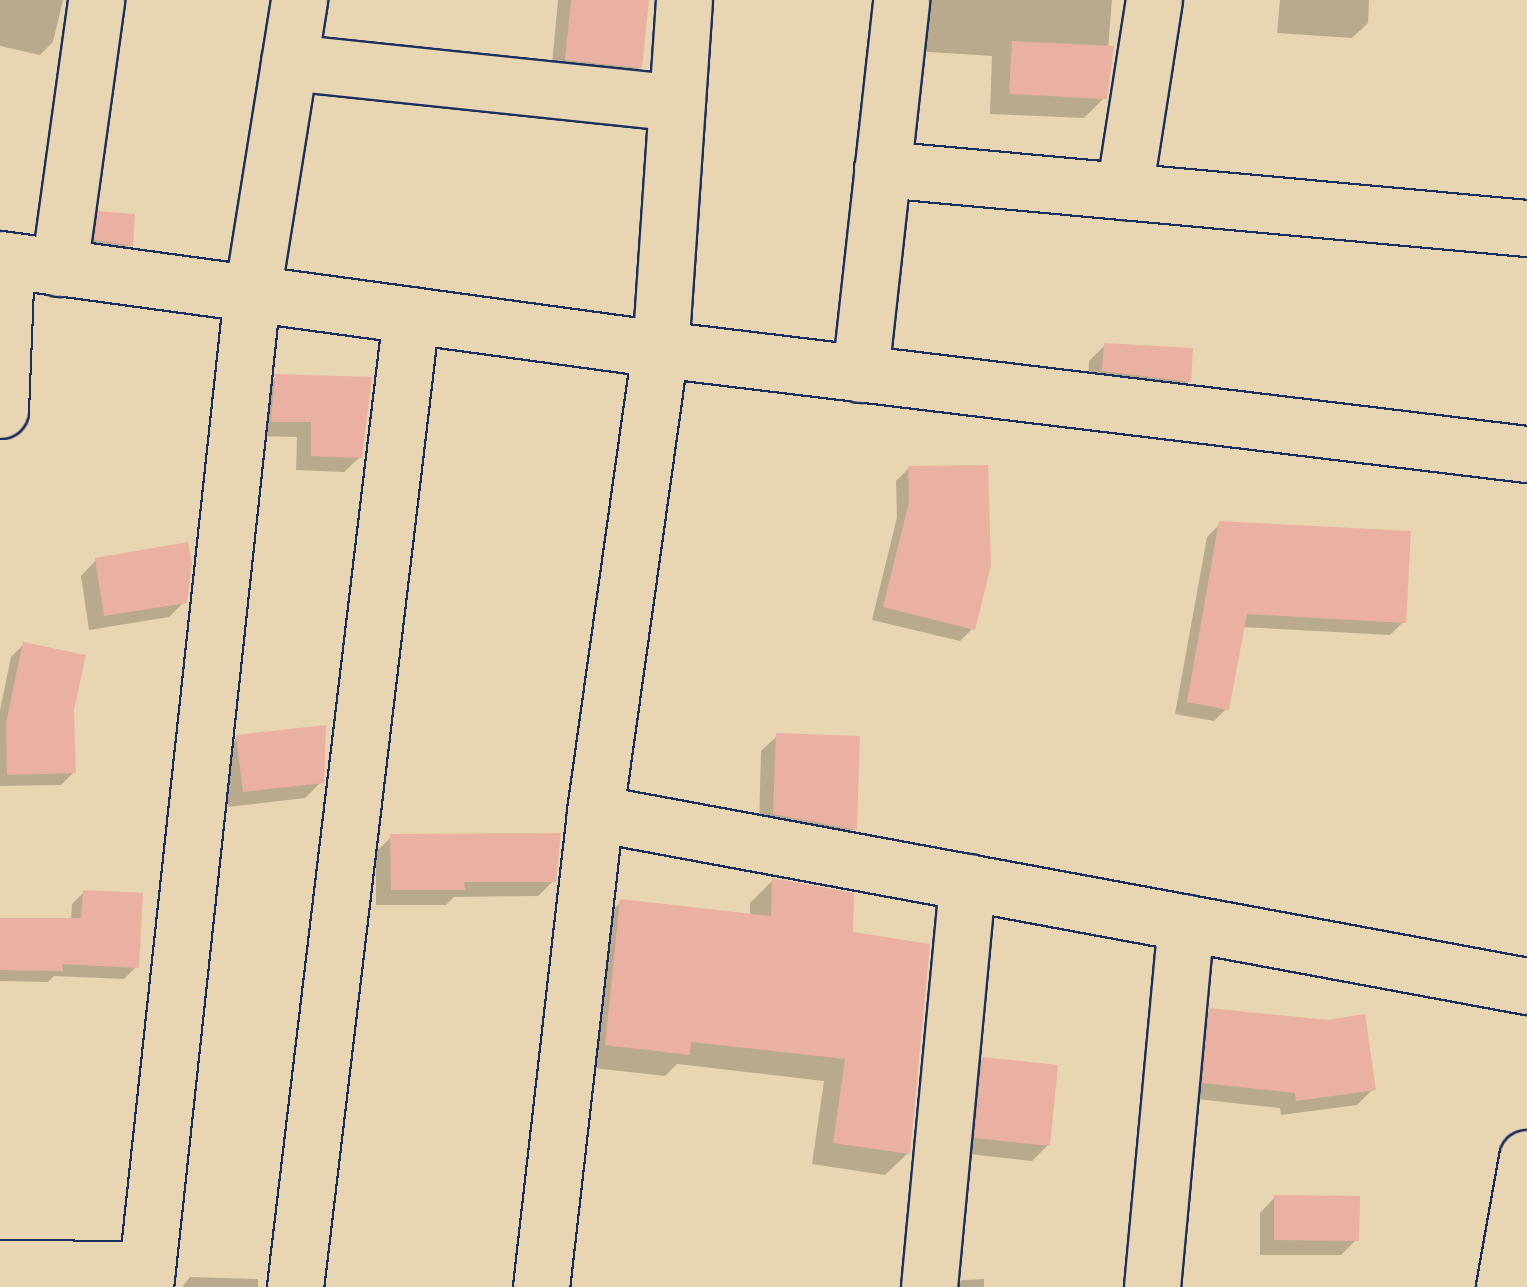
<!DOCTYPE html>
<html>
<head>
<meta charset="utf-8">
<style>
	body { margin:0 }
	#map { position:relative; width:1527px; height:1287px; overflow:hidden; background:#e8d5b2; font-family:Caveat,sans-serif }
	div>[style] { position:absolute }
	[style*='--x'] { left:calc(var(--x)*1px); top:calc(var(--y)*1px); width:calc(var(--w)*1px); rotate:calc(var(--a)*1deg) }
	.shadow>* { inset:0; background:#0003 }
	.building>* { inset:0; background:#eab1a2 }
	.roads { filter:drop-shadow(2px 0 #1b2f5e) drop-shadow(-2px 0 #1b2f5e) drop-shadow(0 2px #1b2f5e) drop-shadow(0 -2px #1b2f5e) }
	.street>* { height:55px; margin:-27.5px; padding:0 27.5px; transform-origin:27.5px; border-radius:27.5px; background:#e8d5b2 }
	span { translate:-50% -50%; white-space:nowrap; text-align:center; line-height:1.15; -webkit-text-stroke:8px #e8d5b2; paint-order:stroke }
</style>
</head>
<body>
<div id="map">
	<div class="shadow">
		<i style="clip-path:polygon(0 0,63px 0,53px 42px,40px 55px,0 46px)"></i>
		<i style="clip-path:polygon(558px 0,646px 0,640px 67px,624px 82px,551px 75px)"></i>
		<i style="clip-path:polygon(916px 0,1112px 0,1104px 98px,1084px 118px,990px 114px,992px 56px,913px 51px)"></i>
		<i style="clip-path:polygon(1280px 0,1369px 0,1368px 23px,1352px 38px,1277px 33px)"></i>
		<i style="clip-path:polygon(99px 214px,130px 244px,115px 260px,80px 255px,84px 230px)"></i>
		<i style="clip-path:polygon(1105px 345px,1188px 381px,1173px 396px,1088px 386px,1089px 361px)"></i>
		<i style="clip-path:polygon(276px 377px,360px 457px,344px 472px,296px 470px,297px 437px,256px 436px,260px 392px)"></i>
		<i style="clip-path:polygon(909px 468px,973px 628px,960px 641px,872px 620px,897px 517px,896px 481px)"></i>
		<i style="clip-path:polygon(1220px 524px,1403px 622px,1390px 635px,1242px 627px,1227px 708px,1214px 721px,1175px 714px,1207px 537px)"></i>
		<i style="clip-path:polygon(96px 560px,185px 601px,169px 617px,89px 630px,81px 576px)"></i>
		<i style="clip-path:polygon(24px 644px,72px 709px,74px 772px,61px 785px,0 786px,0 710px,11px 657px)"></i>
		<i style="clip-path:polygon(777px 736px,854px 829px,839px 844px,759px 829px,761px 751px)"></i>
		<i style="clip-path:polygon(238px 737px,321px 782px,305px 798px,228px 807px,222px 753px)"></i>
		<i style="clip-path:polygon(391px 837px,553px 881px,538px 896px,454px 897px,446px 905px,376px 905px,376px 852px)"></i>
		<i style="clip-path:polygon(773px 880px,851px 934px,908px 1153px,885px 1175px,812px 1164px,824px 1081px,677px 1064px,665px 1076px,584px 1067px,598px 924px,621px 902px,750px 916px,750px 903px)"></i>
		<i style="clip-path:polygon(84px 892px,136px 967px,124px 979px,54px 976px,48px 982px,0 981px,0 921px,71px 921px,72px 904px)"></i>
		<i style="clip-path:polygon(1210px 1011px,1373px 1089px,1357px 1105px,1281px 1115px,1280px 1108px,1188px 1098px,1195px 1026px)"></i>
		<i style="clip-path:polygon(983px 1060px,1048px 1145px,1032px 1161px,960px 1153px,967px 1075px)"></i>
		<i style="clip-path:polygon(1275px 1197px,1356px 1240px,1341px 1255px,1260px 1255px,1260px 1213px)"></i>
		<i style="clip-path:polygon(190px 1277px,258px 1279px,258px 1287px,182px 1287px)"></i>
		<i style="clip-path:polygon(984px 1279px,984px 1287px,955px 1287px,962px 1280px)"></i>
	</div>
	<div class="building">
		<i style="clip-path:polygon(571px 0,649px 0,642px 68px,565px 60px)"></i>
		<i style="clip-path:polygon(1012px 41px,1114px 46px,1107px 99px,1009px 94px)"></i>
		<i style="clip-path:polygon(98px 211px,135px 214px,133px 246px,94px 240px)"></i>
		<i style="clip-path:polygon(1104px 343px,1193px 348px,1191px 382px,1102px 371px)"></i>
		<i style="clip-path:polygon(275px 374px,372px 377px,362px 458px,311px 456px,311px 422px,271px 422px)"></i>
		<i style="clip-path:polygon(988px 465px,991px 565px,975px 630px,883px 607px,909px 502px,908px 466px)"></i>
		<i style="clip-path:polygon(1219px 521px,1411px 531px,1406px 623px,1247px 614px,1229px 710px,1187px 702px)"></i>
		<i style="clip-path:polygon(188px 542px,192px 563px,187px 603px,104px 616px,95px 558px)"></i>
		<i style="clip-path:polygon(23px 642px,86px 655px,74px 710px,76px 773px,7px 775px,6px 723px)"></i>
		<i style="clip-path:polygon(326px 725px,324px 783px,243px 792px,236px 735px)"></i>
		<i style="clip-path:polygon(776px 733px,860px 736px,857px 830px,773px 814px)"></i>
		<i style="clip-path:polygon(561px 833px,556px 882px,464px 882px,465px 890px,391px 890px,390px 834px)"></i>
		<i style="clip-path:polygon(772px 878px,854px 893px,853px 932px,930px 944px,910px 1154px,833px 1143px,845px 1059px,691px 1042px,690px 1055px,605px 1045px,620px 899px,771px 916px)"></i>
		<i style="clip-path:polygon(83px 890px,143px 893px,139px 968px,62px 964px,63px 971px,0 970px,0 918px,81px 918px)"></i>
		<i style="clip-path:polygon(1209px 1008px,1327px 1020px,1365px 1014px,1376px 1090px,1296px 1101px,1295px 1093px,1202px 1083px)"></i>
		<i style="clip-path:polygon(982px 1057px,1058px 1065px,1050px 1146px,974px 1138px)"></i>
		<i style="clip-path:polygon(1274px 1195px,1360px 1196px,1359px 1241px,1274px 1240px)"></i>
	</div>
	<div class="roads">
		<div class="street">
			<i style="--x:684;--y:0;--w:350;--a:93.9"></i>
			<i style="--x:660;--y:349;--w:469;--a:98"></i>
			<i style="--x:595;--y:813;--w:948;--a:10.52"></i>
			<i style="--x:289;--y:62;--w:390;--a:6"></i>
			<i style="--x:882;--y:169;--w:648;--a:5.23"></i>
			<i style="--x:1124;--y:191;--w:193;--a:-81.1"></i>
			<i style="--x:0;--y:259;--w:666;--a:7.77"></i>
			<i style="--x:660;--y:349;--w:873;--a:6.91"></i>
			<i style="--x:59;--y:268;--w:271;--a:-82.1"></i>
			<i style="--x:860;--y:374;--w:376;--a:-83.7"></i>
			<i style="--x:0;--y:410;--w:150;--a:-87.7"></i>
			<i style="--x:0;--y:1268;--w:147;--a:0.4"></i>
			<i style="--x:145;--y:1287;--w:999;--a:-83.85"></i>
			<i style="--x:252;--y:294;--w:298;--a:-80.9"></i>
			<i style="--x:295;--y:1287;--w:979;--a:-83.19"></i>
			<i style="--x:541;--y:1287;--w:477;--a:-83.5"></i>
			<i style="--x:929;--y:1287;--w:407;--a:-84.6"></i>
			<i style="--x:1152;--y:1287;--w:366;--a:-84.7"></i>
			<i style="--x:1504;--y:1287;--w:131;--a:-79.9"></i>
		</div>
	</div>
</div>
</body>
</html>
